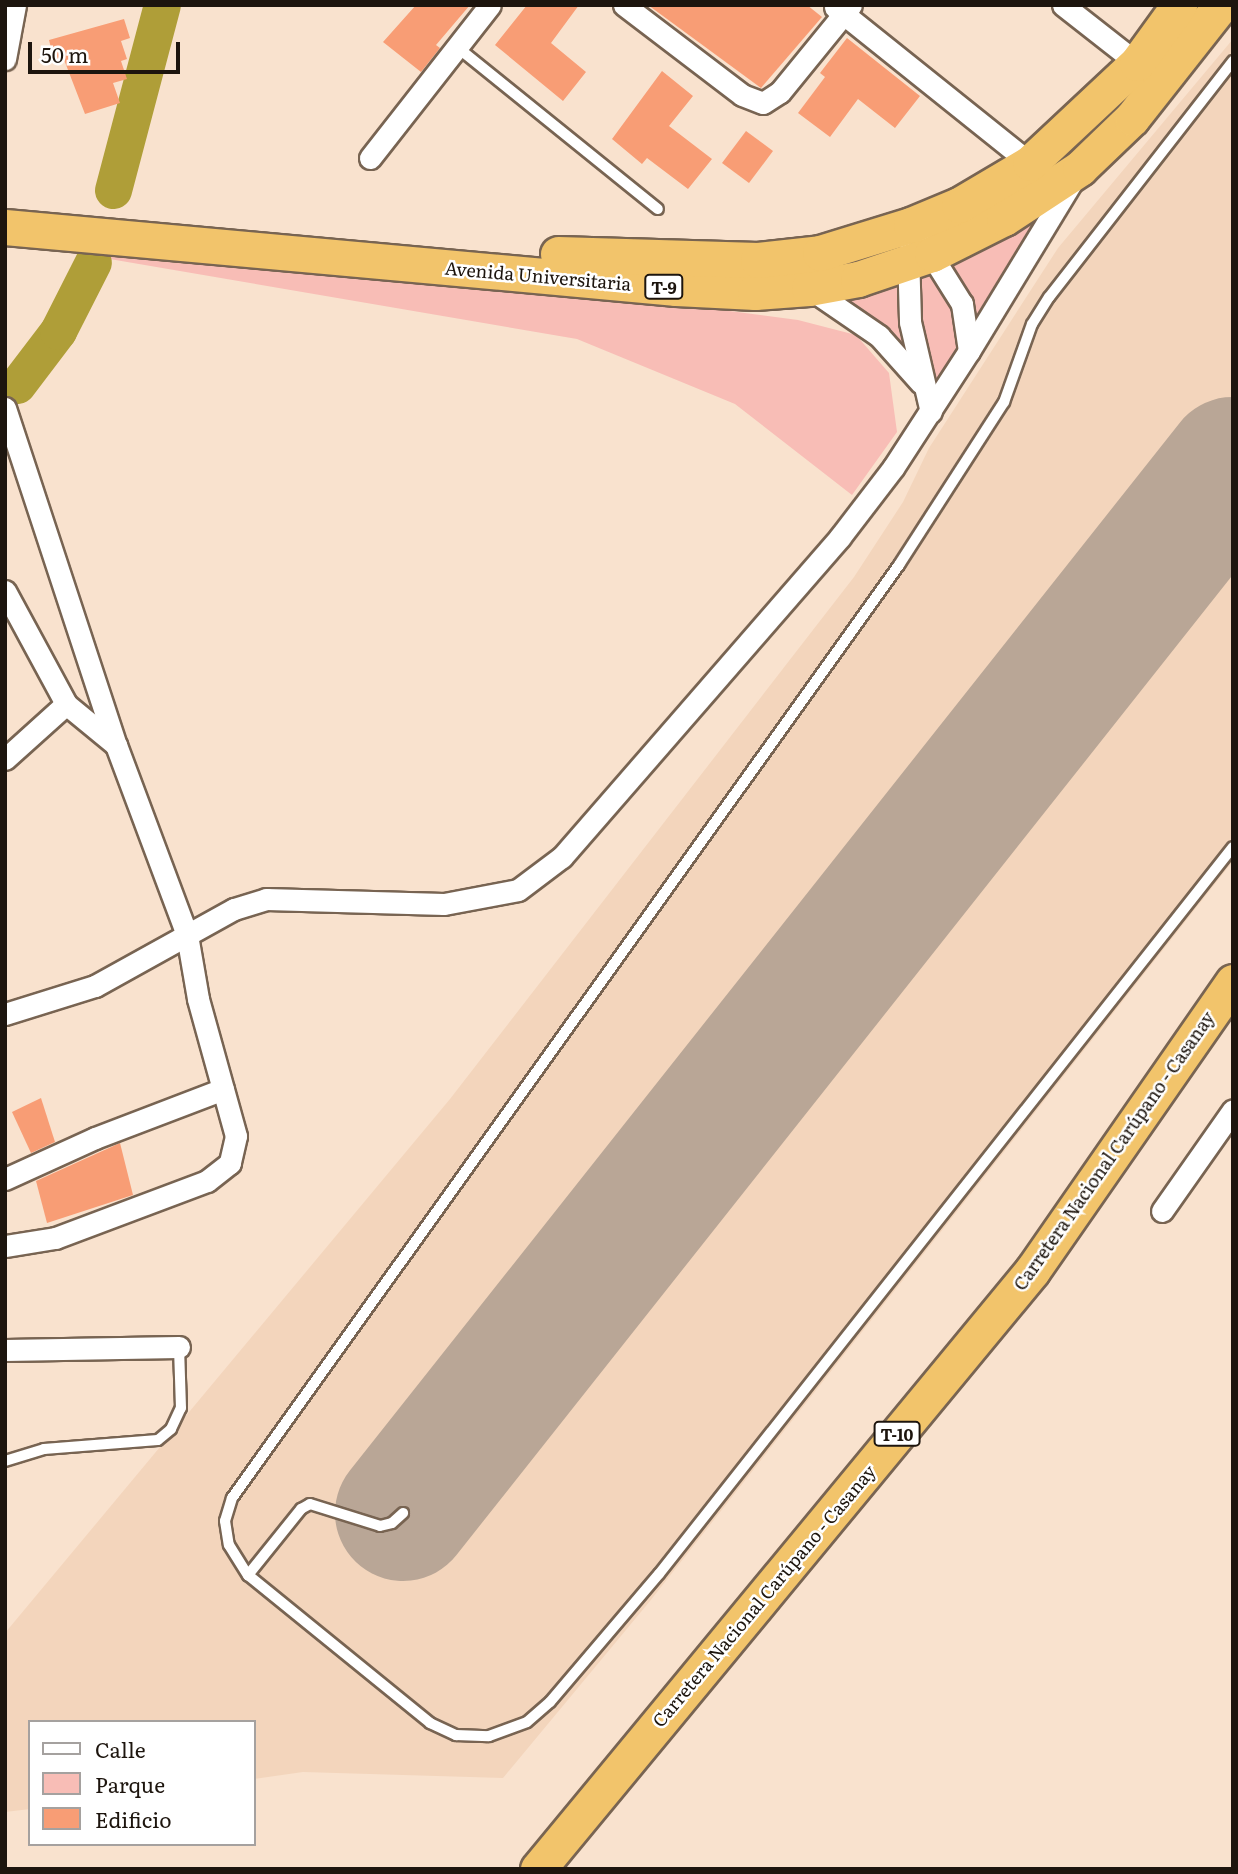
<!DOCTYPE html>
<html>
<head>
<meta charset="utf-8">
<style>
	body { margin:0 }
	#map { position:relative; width:1238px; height:1874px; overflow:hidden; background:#f9e2ce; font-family:Literata,serif }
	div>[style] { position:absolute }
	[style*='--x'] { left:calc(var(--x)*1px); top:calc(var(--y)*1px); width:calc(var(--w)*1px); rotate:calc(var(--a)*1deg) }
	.built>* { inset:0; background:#f3d5bc }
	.green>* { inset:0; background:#f8bdb6 }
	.river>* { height:37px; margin:-18.5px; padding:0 18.5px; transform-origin:18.5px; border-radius:18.5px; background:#af9e38 }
	.runway>* { height:136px; margin:-68px; padding:0 68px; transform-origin:68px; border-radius:68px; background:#b9a696 }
	.building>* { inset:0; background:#f89d75 }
	.roads { filter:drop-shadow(2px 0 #786452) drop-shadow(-2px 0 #786452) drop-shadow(0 2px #786452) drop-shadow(0 -2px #786452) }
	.service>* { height:10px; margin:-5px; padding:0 5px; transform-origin:5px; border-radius:5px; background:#fff }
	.minor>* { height:21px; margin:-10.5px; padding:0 10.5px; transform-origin:10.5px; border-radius:10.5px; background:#fff }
	.trunk>* { height:35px; margin:-17.5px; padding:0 17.5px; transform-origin:17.5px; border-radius:17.5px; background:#f2c46b }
	span { translate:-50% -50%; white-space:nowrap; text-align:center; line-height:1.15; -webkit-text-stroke:5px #fff; paint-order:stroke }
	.shield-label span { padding:2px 5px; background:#fff; border:2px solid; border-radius:5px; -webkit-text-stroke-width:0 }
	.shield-label { font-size:16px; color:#1d150e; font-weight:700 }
	.street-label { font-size:18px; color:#1d150e }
	.frame { position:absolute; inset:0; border:7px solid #1d150e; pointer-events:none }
	.legend { position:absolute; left:28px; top:1720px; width:228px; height:126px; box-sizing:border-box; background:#fff; border:2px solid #a5a19f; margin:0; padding:9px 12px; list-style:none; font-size:21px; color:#1d150e }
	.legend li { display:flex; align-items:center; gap:14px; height:35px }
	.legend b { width:35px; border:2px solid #a5a19f }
	.scale { position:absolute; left:28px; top:42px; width:152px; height:32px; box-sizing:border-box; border:4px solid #1d150e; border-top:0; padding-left:9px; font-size:21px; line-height:24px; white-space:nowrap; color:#1d150e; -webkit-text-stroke:5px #fff; paint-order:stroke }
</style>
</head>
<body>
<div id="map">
	<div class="built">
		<i style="clip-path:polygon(1233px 39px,1233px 861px,650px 1601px,503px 1778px,303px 1772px,254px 1779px,254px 1722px,30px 1722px,30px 1809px,5px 1812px,5px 1633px,450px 1099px,854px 577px,903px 502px,929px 448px,1058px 248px)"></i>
	</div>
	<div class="green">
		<i style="clip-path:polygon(1080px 168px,931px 412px,927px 389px,809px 288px)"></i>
		<i style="clip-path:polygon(57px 250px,676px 304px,798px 320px,856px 335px,889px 373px,897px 432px,852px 495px,735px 404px,577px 339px)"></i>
	</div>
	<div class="river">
		<i style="--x:113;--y:190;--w:191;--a:-75.2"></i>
		<i style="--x:17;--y:385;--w:68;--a:-52.8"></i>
		<i style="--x:58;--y:331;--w:77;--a:-63.1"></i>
	</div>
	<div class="runway">
		<i style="--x:403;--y:1513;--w:1337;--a:-51.62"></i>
	</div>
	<div class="building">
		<i style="clip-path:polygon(416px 5px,470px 5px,436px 45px,440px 48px,421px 72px,383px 42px)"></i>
		<i style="clip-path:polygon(527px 5px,579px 5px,551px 43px,586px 72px,563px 101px,495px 45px)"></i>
		<i style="clip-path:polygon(648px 5px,807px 5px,822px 17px,761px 88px)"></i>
		<i style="clip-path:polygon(124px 19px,130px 38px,121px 41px,127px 59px,121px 61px,127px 79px,113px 83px,120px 103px,85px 114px,63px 57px,54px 60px,49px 40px)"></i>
		<i style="clip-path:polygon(847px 38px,920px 96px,895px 128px,858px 99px,830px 137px,798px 113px,825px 77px,820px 73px)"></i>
		<i style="clip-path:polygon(662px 71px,693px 96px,669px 126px,712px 159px,688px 189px,647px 158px,642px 164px,612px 139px)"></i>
		<i style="clip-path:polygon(746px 131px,773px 151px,749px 183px,722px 163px)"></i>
		<i style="clip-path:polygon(41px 1098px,55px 1142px,31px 1153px,12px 1112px)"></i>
		<i style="clip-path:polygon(120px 1143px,133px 1195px,47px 1223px,36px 1181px)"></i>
	</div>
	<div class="roads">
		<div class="service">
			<i style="--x:457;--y:47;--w:258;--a:38.9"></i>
			<i style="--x:1233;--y:61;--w:299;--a:127.9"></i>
			<i style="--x:1049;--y:297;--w:32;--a:122"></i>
			<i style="--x:1032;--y:324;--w:83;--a:109.7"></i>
			<i style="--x:1004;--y:402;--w:194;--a:122.8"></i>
			<i style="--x:899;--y:565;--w:1147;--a:125.56"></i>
			<i style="--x:232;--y:1498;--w:24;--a:107"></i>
			<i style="--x:225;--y:1521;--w:24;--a:81"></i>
			<i style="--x:229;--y:1545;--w:36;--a:58"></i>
			<i style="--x:248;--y:1575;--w:235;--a:39.1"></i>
			<i style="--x:430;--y:1723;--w:29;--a:25"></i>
			<i style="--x:456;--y:1735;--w:33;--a:2"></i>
			<i style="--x:489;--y:1736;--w:40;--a:-20.2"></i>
			<i style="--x:527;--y:1722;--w:30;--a:-41"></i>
			<i style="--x:550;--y:1702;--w:168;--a:-49.6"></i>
			<i style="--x:659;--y:1574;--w:926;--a:-51.71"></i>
			<i style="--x:5;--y:1461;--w:41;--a:-17.1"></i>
			<i style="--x:44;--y:1449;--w:114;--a:-4.5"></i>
			<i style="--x:158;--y:1440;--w:17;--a:-40"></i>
			<i style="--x:171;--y:1429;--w:23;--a:-65"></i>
			<i style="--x:181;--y:1408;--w:61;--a:-91.9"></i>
			<i style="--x:248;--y:1575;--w:85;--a:-51.2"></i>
			<i style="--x:301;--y:1509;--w:10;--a:-29"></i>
			<i style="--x:310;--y:1504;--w:73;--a:17.4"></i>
			<i style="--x:380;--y:1526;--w:12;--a:-14"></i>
			<i style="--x:392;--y:1523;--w:15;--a:-42"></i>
		</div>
		<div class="minor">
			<i style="--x:624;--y:5;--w:148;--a:37.3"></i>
			<i style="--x:742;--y:95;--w:22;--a:21"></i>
			<i style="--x:763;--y:103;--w:20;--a:-33"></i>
			<i style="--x:780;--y:92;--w:112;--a:-50.8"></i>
			<i style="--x:1063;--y:5;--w:94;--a:38.1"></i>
			<i style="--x:835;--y:7;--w:250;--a:38.7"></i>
			<i style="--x:5;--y:59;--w:55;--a:-79.5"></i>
			<i style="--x:370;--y:158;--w:194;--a:-51.9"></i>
			<i style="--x:908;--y:253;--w:69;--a:88.3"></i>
			<i style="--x:910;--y:322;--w:92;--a:76.9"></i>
			<i style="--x:809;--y:288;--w:85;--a:34.4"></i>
			<i style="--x:879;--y:336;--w:63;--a:48.2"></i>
			<i style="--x:969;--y:351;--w:200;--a:-58.7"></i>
			<i style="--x:5;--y:408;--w:355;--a:71.8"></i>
			<i style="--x:5;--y:591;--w:128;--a:61.6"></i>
			<i style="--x:66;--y:704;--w:65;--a:39.4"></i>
			<i style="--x:116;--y:745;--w:203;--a:69.5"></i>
			<i style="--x:187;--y:935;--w:65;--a:80.2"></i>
			<i style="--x:198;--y:999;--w:142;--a:74.5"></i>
			<i style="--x:236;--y:1136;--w:28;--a:103"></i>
			<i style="--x:230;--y:1163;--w:29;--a:142"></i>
			<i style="--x:207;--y:1181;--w:162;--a:159.4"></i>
			<i style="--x:55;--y:1238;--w:51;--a:170.9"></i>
			<i style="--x:5;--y:759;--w:82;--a:-42"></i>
			<i style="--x:5;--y:1014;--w:94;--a:-17.3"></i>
			<i style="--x:95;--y:986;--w:159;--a:-29"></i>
			<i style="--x:234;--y:909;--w:34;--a:-17"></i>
			<i style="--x:266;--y:899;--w:178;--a:1.6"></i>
			<i style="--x:444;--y:904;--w:75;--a:-10.7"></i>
			<i style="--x:518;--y:890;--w:55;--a:-36.9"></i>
			<i style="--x:562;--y:857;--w:424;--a:-49"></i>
			<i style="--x:840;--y:537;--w:87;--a:-52.5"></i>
			<i style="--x:893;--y:468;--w:140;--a:-57"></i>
			<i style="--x:969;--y:351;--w:48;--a:-98.5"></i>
			<i style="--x:962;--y:304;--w:70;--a:-122.1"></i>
			<i style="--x:5;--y:1179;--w:99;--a:-24.5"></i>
			<i style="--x:95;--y:1138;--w:137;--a:-20.9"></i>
			<i style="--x:1162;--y:1211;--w:123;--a:-54.9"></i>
			<i style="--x:5;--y:1350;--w:174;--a:-1"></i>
		</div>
		<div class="trunk">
			<i style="--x:5;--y:227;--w:674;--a:5.19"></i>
			<i style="--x:676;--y:288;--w:79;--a:2.9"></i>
			<i style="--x:755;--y:292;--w:54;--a:-4.2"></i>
			<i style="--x:809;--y:288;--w:50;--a:-10.4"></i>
			<i style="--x:858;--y:279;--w:78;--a:-18.7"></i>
			<i style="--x:932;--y:254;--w:80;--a:-26.6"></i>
			<i style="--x:1004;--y:218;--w:91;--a:-33.3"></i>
			<i style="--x:1080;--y:168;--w:72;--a:-43.9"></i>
			<i style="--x:1132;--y:118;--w:144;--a:-51.8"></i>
			<i style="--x:558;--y:254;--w:200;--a:1.7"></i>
			<i style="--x:758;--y:260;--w:62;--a:-6.4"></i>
			<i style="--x:820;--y:253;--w:95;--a:-17.1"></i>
			<i style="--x:911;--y:225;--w:52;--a:-22.6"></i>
			<i style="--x:959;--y:205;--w:82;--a:-30.6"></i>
			<i style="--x:1030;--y:163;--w:146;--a:-43.1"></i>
			<i style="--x:1137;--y:63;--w:72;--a:-54.1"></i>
			<i style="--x:538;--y:1869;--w:776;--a:-50.44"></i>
			<i style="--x:1032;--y:1271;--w:352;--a:-55.2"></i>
		</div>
	</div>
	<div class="shield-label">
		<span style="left:664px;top:287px">T-9</span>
		<span style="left:897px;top:1434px">T-10</span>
	</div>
	<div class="street-label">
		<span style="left:538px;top:276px;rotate:5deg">Avenida Universitaria</span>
		<span style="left:1114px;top:1151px;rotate:-55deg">Carretera Nacional Carúpano - Casanay</span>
		<span style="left:764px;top:1596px;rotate:-50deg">Carretera Nacional Carúpano - Casanay</span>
	</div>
	<div class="frame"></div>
	<ul class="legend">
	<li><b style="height:9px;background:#fff"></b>Calle</li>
	<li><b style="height:19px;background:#f8bdb6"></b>Parque</li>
	<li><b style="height:19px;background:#f89d75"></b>Edificio</li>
	</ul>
	<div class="scale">50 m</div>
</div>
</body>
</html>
